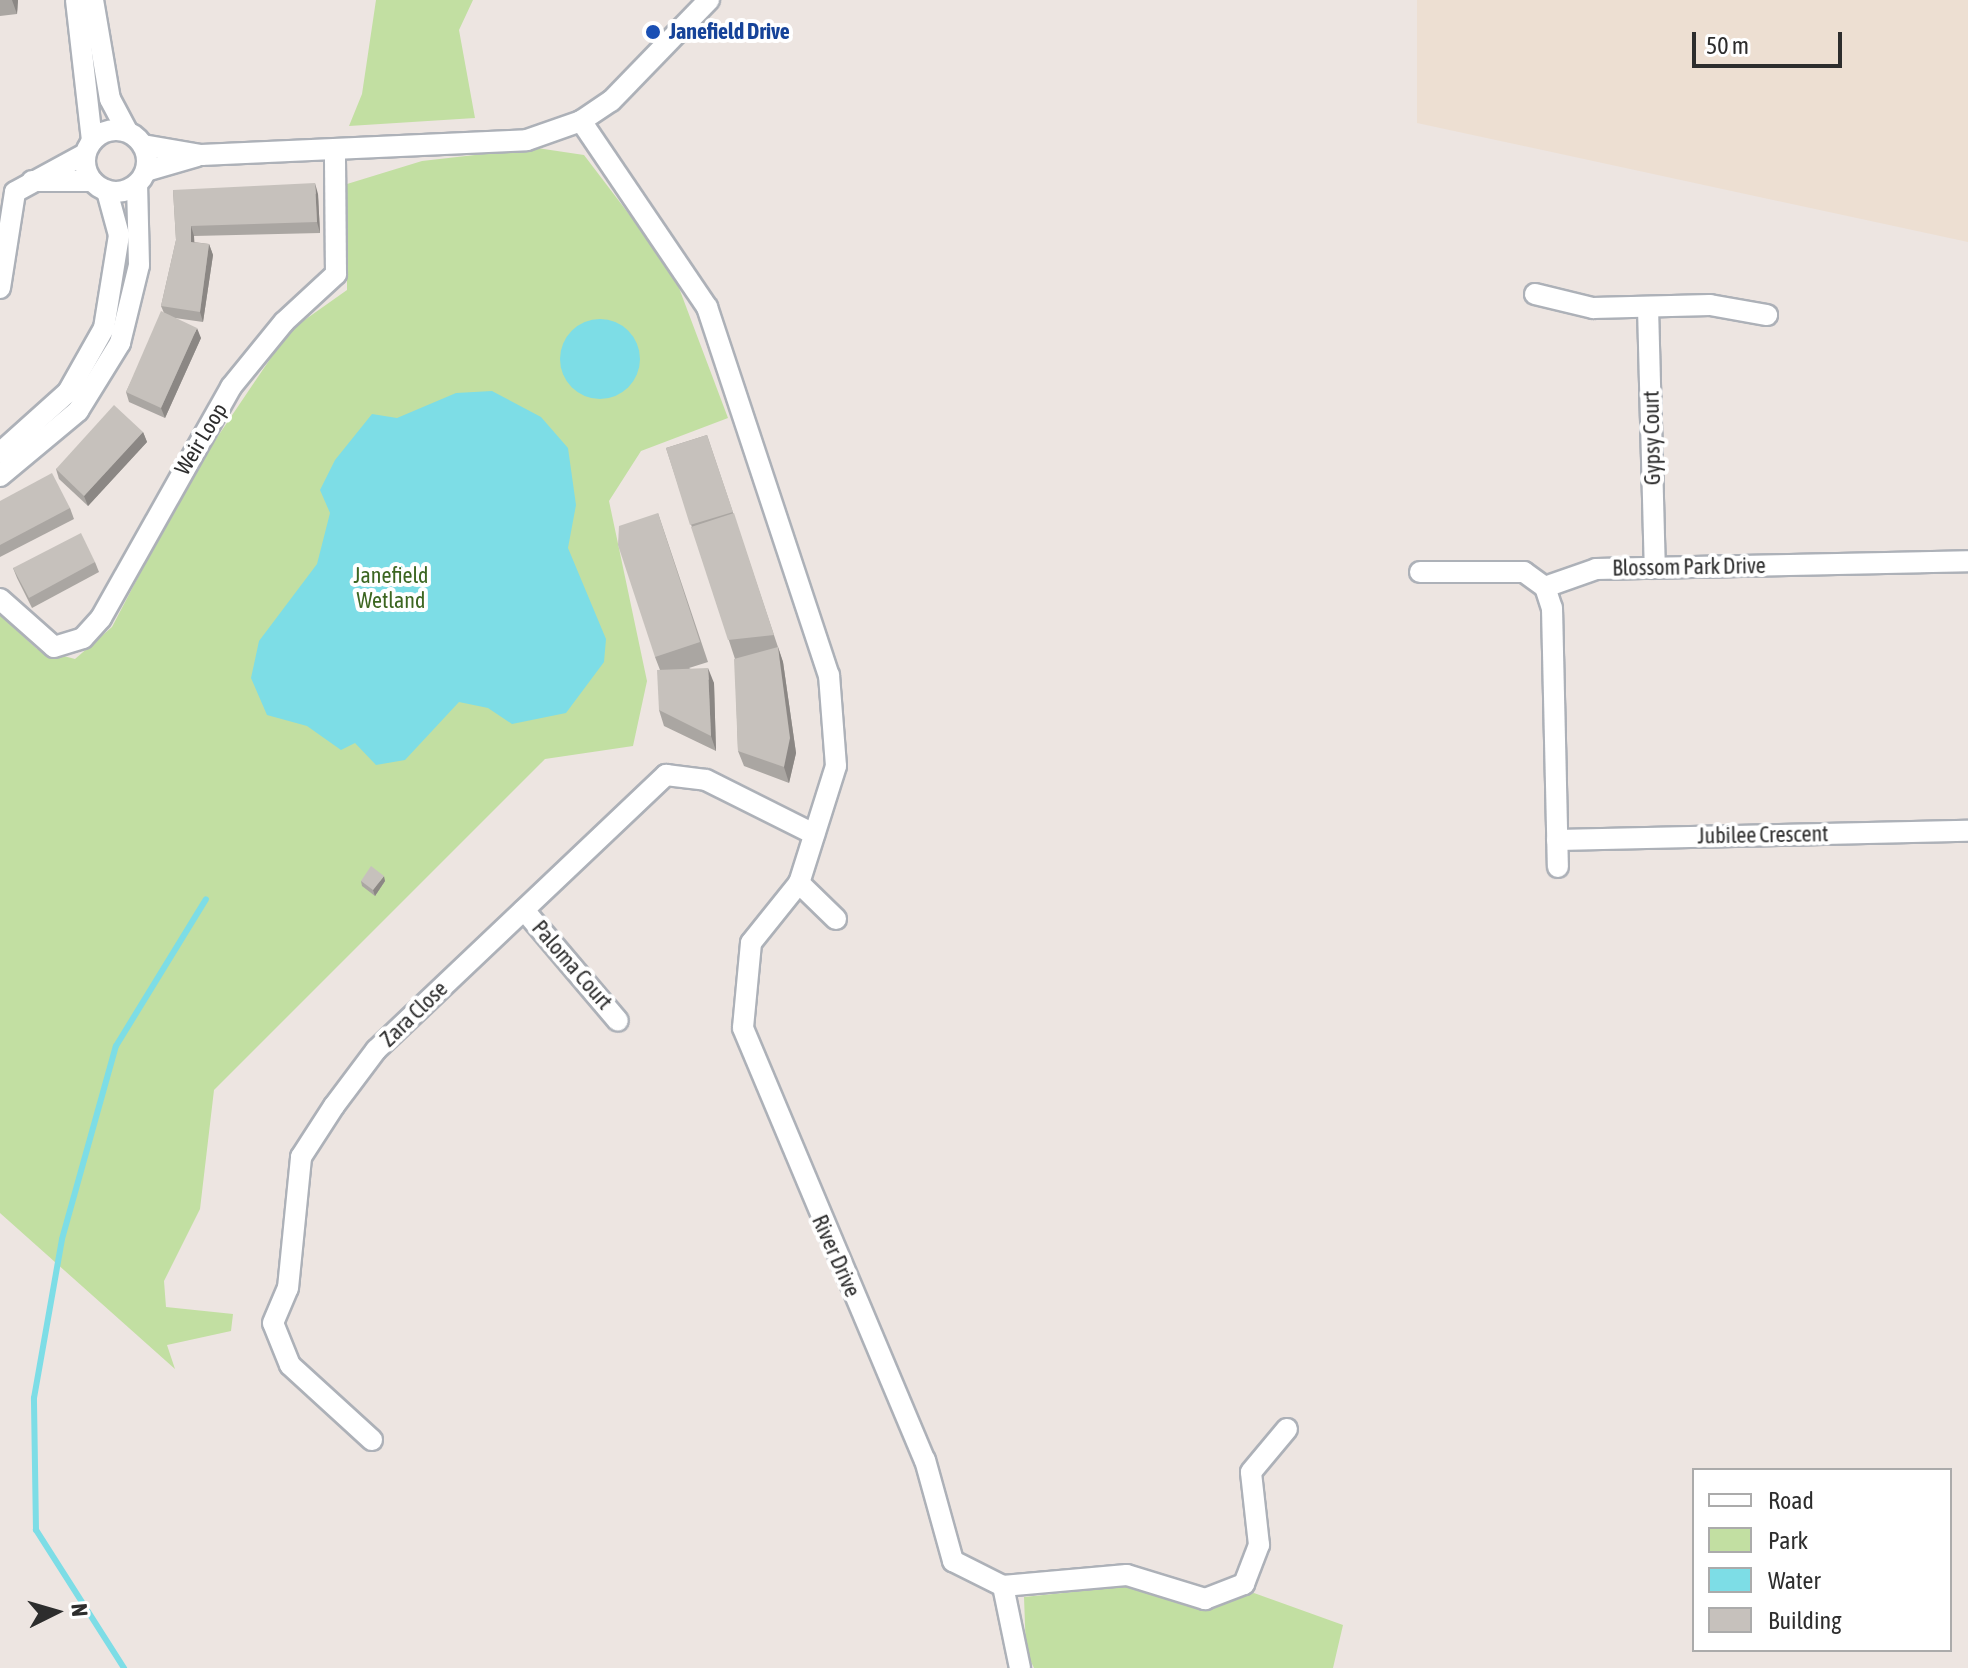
<!DOCTYPE html>
<html>
<head>
<meta charset="utf-8">
<style>
	body { margin:0 }
	#map { position:relative; width:1968px; height:1668px; overflow:hidden; background:#ede5e1; font-family:"Asap Condensed",sans-serif }
	div>[style] { position:absolute }
	[style*='--x'] { left:calc(var(--x)*1px); top:calc(var(--y)*1px); width:calc(var(--w)*1px); rotate:calc(var(--a)*1deg) }
	.education>* { inset:0; background:#eddfd2 }
	.green>* { inset:0; background:#c2dfa2 }
	.water>* { inset:0; background:#7ddde6 }
	.round { border-radius:50% }
	.stream>* { height:6px; margin:-3px; padding:0 3px; transform-origin:3px; border-radius:3px; background:#7ddde6 }
	.roads { filter:drop-shadow(2px 0 #adb1b8) drop-shadow(-2px 0 #adb1b8) drop-shadow(0 2px #adb1b8) drop-shadow(0 -2px #adb1b8) }
	.minor>* { height:20px; margin:-10px; padding:0 10px; transform-origin:10px; border-radius:10px; background:#fff }
	.minor>.ring { margin:-10px; padding:0; box-sizing:content-box; background:none; border:20px solid #fff; border-radius:50% }
	.wall>* { inset:0; background:#aaa6a2 }
	.shaded-wall>* { inset:0; background:#8b8784 }
	.building>* { inset:0; background:#c6c1bc }
	.dots>* { width:22px; height:22px; translate:-50% -50%; box-sizing:border-box; border:4px solid #fff; border-radius:50% }
	span { translate:-50% -50%; white-space:nowrap; text-align:center; line-height:1.15; -webkit-text-stroke:8px #fff; paint-order:stroke }
	.transit-label { font-size:22px; color:#164399; font-weight:700 }
	.left { translate:0 -50%; text-align:left }
	.street-label { font-size:22px; color:#2d2d2d }
	.park-label { font-size:22px; color:#3c6621 }
	.legend { position:absolute; left:1692px; top:1468px; width:260px; height:184px; box-sizing:border-box; background:#fff; border:2px solid #ababab; margin:0; padding:10px 14px; list-style:none; font-size:24px; color:#2d2d2d }
	.legend li { display:flex; align-items:center; gap:16px; height:40px }
	.legend b { width:40px; border:2px solid #ababab }
	.north { position:absolute; left:16px; top:1572px; width:80px; height:80px; -webkit-text-stroke:6px #fff; paint-order:stroke; rotate:85deg; font-size:22px; font-weight:700; line-height:32px; text-align:center; color:#2d2d2d }
	.north::after { content:''; display:block; margin:auto; width:28px; height:36px; background:#2d2d2d; clip-path:polygon(50% 0,100% 100%,50% 72%,0 100%) }
	.scale { position:absolute; left:1692px; top:32px; width:150px; height:36px; box-sizing:border-box; border:4px solid #2d2d2d; border-top:0; padding-left:10px; font-size:24px; line-height:28px; white-space:nowrap; color:#2d2d2d; -webkit-text-stroke:6px #fff; paint-order:stroke }
</style>
</head>
<body>
<div id="map">
	<div class="education">
		<i style="clip-path:polygon(1417px 0,1968px 0,1968px 242px,1417px 123px)"></i>
	</div>
	<div class="green">
		<i style="clip-path:polygon(376px 0,473px 0,459px 30px,475px 118px,349px 126px,362px 94px)"></i>
		<i style="clip-path:polygon(537px 148px,584px 155px,673px 272px,728px 418px,641px 451px,609px 501px,647px 681px,633px 746px,545px 759px,214px 1090px,200px 1209px,164px 1281px,166px 1307px,233px 1314px,231px 1331px,167px 1345px,175px 1369px,0 1213px,0 615px,37px 649px,75px 659px,112px 627px,191px 476px,289px 331px,347px 290px,347px 184px,422px 161px)"></i>
		<i style="clip-path:polygon(1131px 1586px,1204px 1606px,1254px 1593px,1343px 1625px,1333px 1668px,1034px 1668px,1026px 1652px,1024px 1597px)"></i>
	</div>
	<div class="water">
		<i class="round" style="left:560px;top:319px;width:80px;height:80px"></i>
		<i style="clip-path:polygon(492px 391px,541px 417px,568px 448px,576px 505px,568px 548px,606px 639px,604px 662px,566px 713px,512px 724px,488px 708px,459px 702px,405px 760px,376px 765px,355px 743px,341px 750px,307px 726px,267px 715px,251px 678px,259px 641px,317px 564px,330px 513px,320px 490px,335px 460px,372px 414px,397px 418px,456px 393px)"></i>
	</div>
	<div class="stream">
		<i style="--x:124;--y:1668;--w:164;--a:-122.5"></i>
		<i style="--x:36;--y:1530;--w:132;--a:-90.9"></i>
		<i style="--x:34;--y:1398;--w:161;--a:-80"></i>
		<i style="--x:62;--y:1239;--w:200;--a:-74.4"></i>
		<i style="--x:116;--y:1046;--w:172;--a:-58.5"></i>
	</div>
	<div class="roads">
		<div class="minor">
			<i style="--x:76;--y:0;--w:142;--a:83.5"></i>
			<i style="--x:93;--y:0;--w:100;--a:80.3"></i>
			<i style="--x:110;--y:99;--w:36;--a:62"></i>
			<i style="--x:581;--y:121;--w:225;--a:55.9"></i>
			<i style="--x:707;--y:307;--w:388;--a:71.7"></i>
			<i style="--x:829;--y:675;--w:91;--a:85.6"></i>
			<i style="--x:836;--y:766;--w:123;--a:107.5"></i>
			<i class="ring" style="left:85px;top:130px;width:42px;height:42px"></i>
			<i style="--x:143;--y:145;--w:59;--a:9.8"></i>
			<i style="--x:201;--y:155;--w:326;--a:-2.6"></i>
			<i style="--x:527;--y:140;--w:57;--a:-19.4"></i>
			<i style="--x:581;--y:121;--w:36;--a:-34"></i>
			<i style="--x:611;--y:101;--w:141;--a:-45.9"></i>
			<i style="--x:146;--y:171;--w:53;--a:-16.4"></i>
			<i style="--x:32;--y:181;--w:60;--a:0"></i>
			<i style="--x:0;--y:288;--w:97;--a:-81.1"></i>
			<i style="--x:15;--y:192;--w:80;--a:-28.5"></i>
			<i style="--x:1535;--y:294;--w:60;--a:13.6"></i>
			<i style="--x:1593;--y:308;--w:117;--a:-1.5"></i>
			<i style="--x:1710;--y:305;--w:58;--a:10"></i>
			<i style="--x:1648;--y:307;--w:261;--a:88.5"></i>
			<i style="--x:0;--y:453;--w:91;--a:-41.9"></i>
			<i style="--x:68;--y:392;--w:73;--a:-60.6"></i>
			<i style="--x:104;--y:328;--w:94;--a:-80.8"></i>
			<i style="--x:119;--y:235;--w:46;--a:-105.3"></i>
			<i style="--x:0;--y:476;--w:102;--a:-39.8"></i>
			<i style="--x:78;--y:411;--w:80;--a:-58.3"></i>
			<i style="--x:120;--y:343;--w:80;--a:-76.3"></i>
			<i style="--x:139;--y:265;--w:80;--a:-91.4"></i>
			<i style="--x:1420;--y:572;--w:104;--a:0"></i>
			<i style="--x:1524;--y:572;--w:26;--a:36"></i>
			<i style="--x:1545;--y:587;--w:54;--a:-19.4"></i>
			<i style="--x:1596;--y:569;--w:372;--a:-1.2"></i>
			<i style="--x:1545;--y:587;--w:22;--a:72"></i>
			<i style="--x:1552;--y:608;--w:259;--a:88.7"></i>
			<i style="--x:0;--y:599;--w:72;--a:41.6"></i>
			<i style="--x:54;--y:647;--w:30;--a:-17"></i>
			<i style="--x:83;--y:638;--w:27;--a:-48"></i>
			<i style="--x:101;--y:618;--w:265;--a:-60.6"></i>
			<i style="--x:231;--y:387;--w:84;--a:-50.8"></i>
			<i style="--x:284;--y:322;--w:71;--a:-42.7"></i>
			<i style="--x:336;--y:274;--w:121;--a:-90.5"></i>
			<i style="--x:1557;--y:840;--w:411;--a:-1.3"></i>
			<i style="--x:524;--y:910;--w:145;--a:49.7"></i>
			<i style="--x:836;--y:919;--w:52;--a:-135.8"></i>
			<i style="--x:799;--y:883;--w:77;--a:128.7"></i>
			<i style="--x:751;--y:943;--w:85;--a:95.4"></i>
			<i style="--x:743;--y:1028;--w:469;--a:67.2"></i>
			<i style="--x:925;--y:1460;--w:105;--a:74.5"></i>
			<i style="--x:953;--y:1561;--w:56;--a:26.6"></i>
			<i style="--x:372;--y:1440;--w:111;--a:-137.6"></i>
			<i style="--x:290;--y:1365;--w:45;--a:-112"></i>
			<i style="--x:273;--y:1323;--w:38;--a:-67"></i>
			<i style="--x:288;--y:1288;--w:132;--a:-84.3"></i>
			<i style="--x:301;--y:1157;--w:61;--a:-57.1"></i>
			<i style="--x:334;--y:1106;--w:70;--a:-53.1"></i>
			<i style="--x:376;--y:1050;--w:400;--a:-43.5"></i>
			<i style="--x:666;--y:775;--w:40;--a:7.1"></i>
			<i style="--x:706;--y:780;--w:121;--a:26.6"></i>
			<i style="--x:1003;--y:1586;--w:124;--a:-5.1"></i>
			<i style="--x:1127;--y:1575;--w:82;--a:17.1"></i>
			<i style="--x:1205;--y:1599;--w:42;--a:-21"></i>
			<i style="--x:1244;--y:1584;--w:42;--a:-69"></i>
			<i style="--x:1259;--y:1545;--w:73;--a:-96.3"></i>
			<i style="--x:1251;--y:1472;--w:56;--a:-50.1"></i>
			<i style="--x:1003;--y:1586;--w:84;--a:78.3"></i>
		</div>
	</div>
	<div class="wall">
		<i style="clip-path:polygon(0 0,18px 0,17px 14px,0 16px)"></i>
		<i style="clip-path:polygon(173px 190px,318px 194px,320px 233px,194px 236px,194px 242px,209px 244px,213px 255px,203px 322px,175px 318px,201px 338px,165px 418px,129px 402px,126px 392px,164px 313px,161px 306px,176px 240px)"></i>
		<i style="clip-path:polygon(143px 432px,147px 442px,88px 506px,59px 479px,56px 469px)"></i>
		<i style="clip-path:polygon(707px 435px,783px 662px,796px 753px,789px 783px,744px 766px,738px 751px,735px 659px,666px 448px)"></i>
		<i style="clip-path:polygon(0 501px,70px 508px,74px 519px,0 557px)"></i>
		<i style="clip-path:polygon(658px 513px,708px 662px,689px 668px,714px 683px,716px 751px,664px 726px,659px 710px,660px 670px,655px 657px)"></i>
		<i style="clip-path:polygon(95px 562px,99px 572px,32px 608px,17px 578px,13px 568px)"></i>
		<i style="clip-path:polygon(361px 881px,385px 881px,375px 896px,362px 886px)"></i>
	</div>
	<div class="shaded-wall">
		<i style="clip-path:polygon(12px 0,18px 0,17px 14px)"></i>
		<i style="clip-path:polygon(315px 183px,318px 194px,320px 233px,317px 222px)"></i>
		<i style="clip-path:polygon(191px 226px,194px 236px,195px 252px,191px 242px)"></i>
		<i style="clip-path:polygon(209px 244px,213px 255px,203px 322px,200px 312px)"></i>
		<i style="clip-path:polygon(197px 328px,201px 338px,165px 418px,161px 408px)"></i>
		<i style="clip-path:polygon(143px 432px,147px 442px,88px 506px,84px 496px)"></i>
		<i style="clip-path:polygon(778px 647px,783px 662px,796px 753px,789px 783px,784px 767px)"></i>
		<i style="clip-path:polygon(708px 668px,714px 683px,716px 751px,711px 736px)"></i>
		<i style="clip-path:polygon(384px 876px,385px 881px,375px 896px,373px 890px)"></i>
	</div>
	<div class="building">
		<i style="clip-path:polygon(315px 183px,317px 222px,191px 226px,191px 242px,209px 244px,200px 312px,161px 306px,176px 240px,173px 190px)"></i>
		<i style="clip-path:polygon(161px 311px,197px 328px,161px 408px,126px 392px)"></i>
		<i style="clip-path:polygon(114px 405px,143px 432px,84px 496px,56px 469px)"></i>
		<i style="clip-path:polygon(707px 435px,733px 512px,690px 525px,666px 448px)"></i>
		<i style="clip-path:polygon(52px 473px,70px 508px,0 545px,0 501px)"></i>
		<i style="clip-path:polygon(658px 513px,700px 642px,655px 657px,618px 545px,619px 526px)"></i>
		<i style="clip-path:polygon(734px 513px,774px 635px,728px 640px,691px 527px)"></i>
		<i style="clip-path:polygon(81px 533px,95px 562px,29px 598px,13px 568px)"></i>
		<i style="clip-path:polygon(778px 647px,790px 738px,784px 767px,738px 751px,734px 659px)"></i>
		<i style="clip-path:polygon(708px 668px,711px 736px,659px 710px,657px 670px)"></i>
		<i style="clip-path:polygon(371px 866px,384px 876px,373px 890px,361px 881px)"></i>
	</div>
	<div class="dots">
		<i style="left:653px;top:32px;background:#1a4fb4"></i>
	</div>
	<div class="transit-label">
		<span class="left" style="left:669px;top:32px">Janefield Drive</span>
	</div>
	<div class="street-label">
		<span style="left:1652px;top:438px;rotate:-91deg">Gypsy Court</span>
		<span style="left:201px;top:439px;rotate:-59deg">Weir Loop</span>
		<span style="left:1689px;top:567px;rotate:-1deg">Blossom Park Drive</span>
		<span style="left:1763px;top:835px;rotate:-1deg">Jubilee Crescent</span>
		<span style="left:572px;top:965px;rotate:49deg">Paloma Court</span>
		<span style="left:414px;top:1014px;rotate:-44deg">Zara Close</span>
		<span style="left:836px;top:1256px;rotate:66deg">River Drive</span>
	</div>
	<div class="park-label">
		<span style="left:391px;top:588px">Janefield<br>Wetland</span>
	</div>
	<ul class="legend">
	<li><b style="height:10px;background:#fff"></b>Road</li>
	<li><b style="height:22px;background:#c2dfa2"></b>Park</li>
	<li><b style="height:22px;background:#7ddde6"></b>Water</li>
	<li><b style="height:22px;background:#c6c1bc"></b>Building</li>
	</ul>
	<div class="north">N</div>
	<div class="scale">50 m</div>
</div>
</body>
</html>
